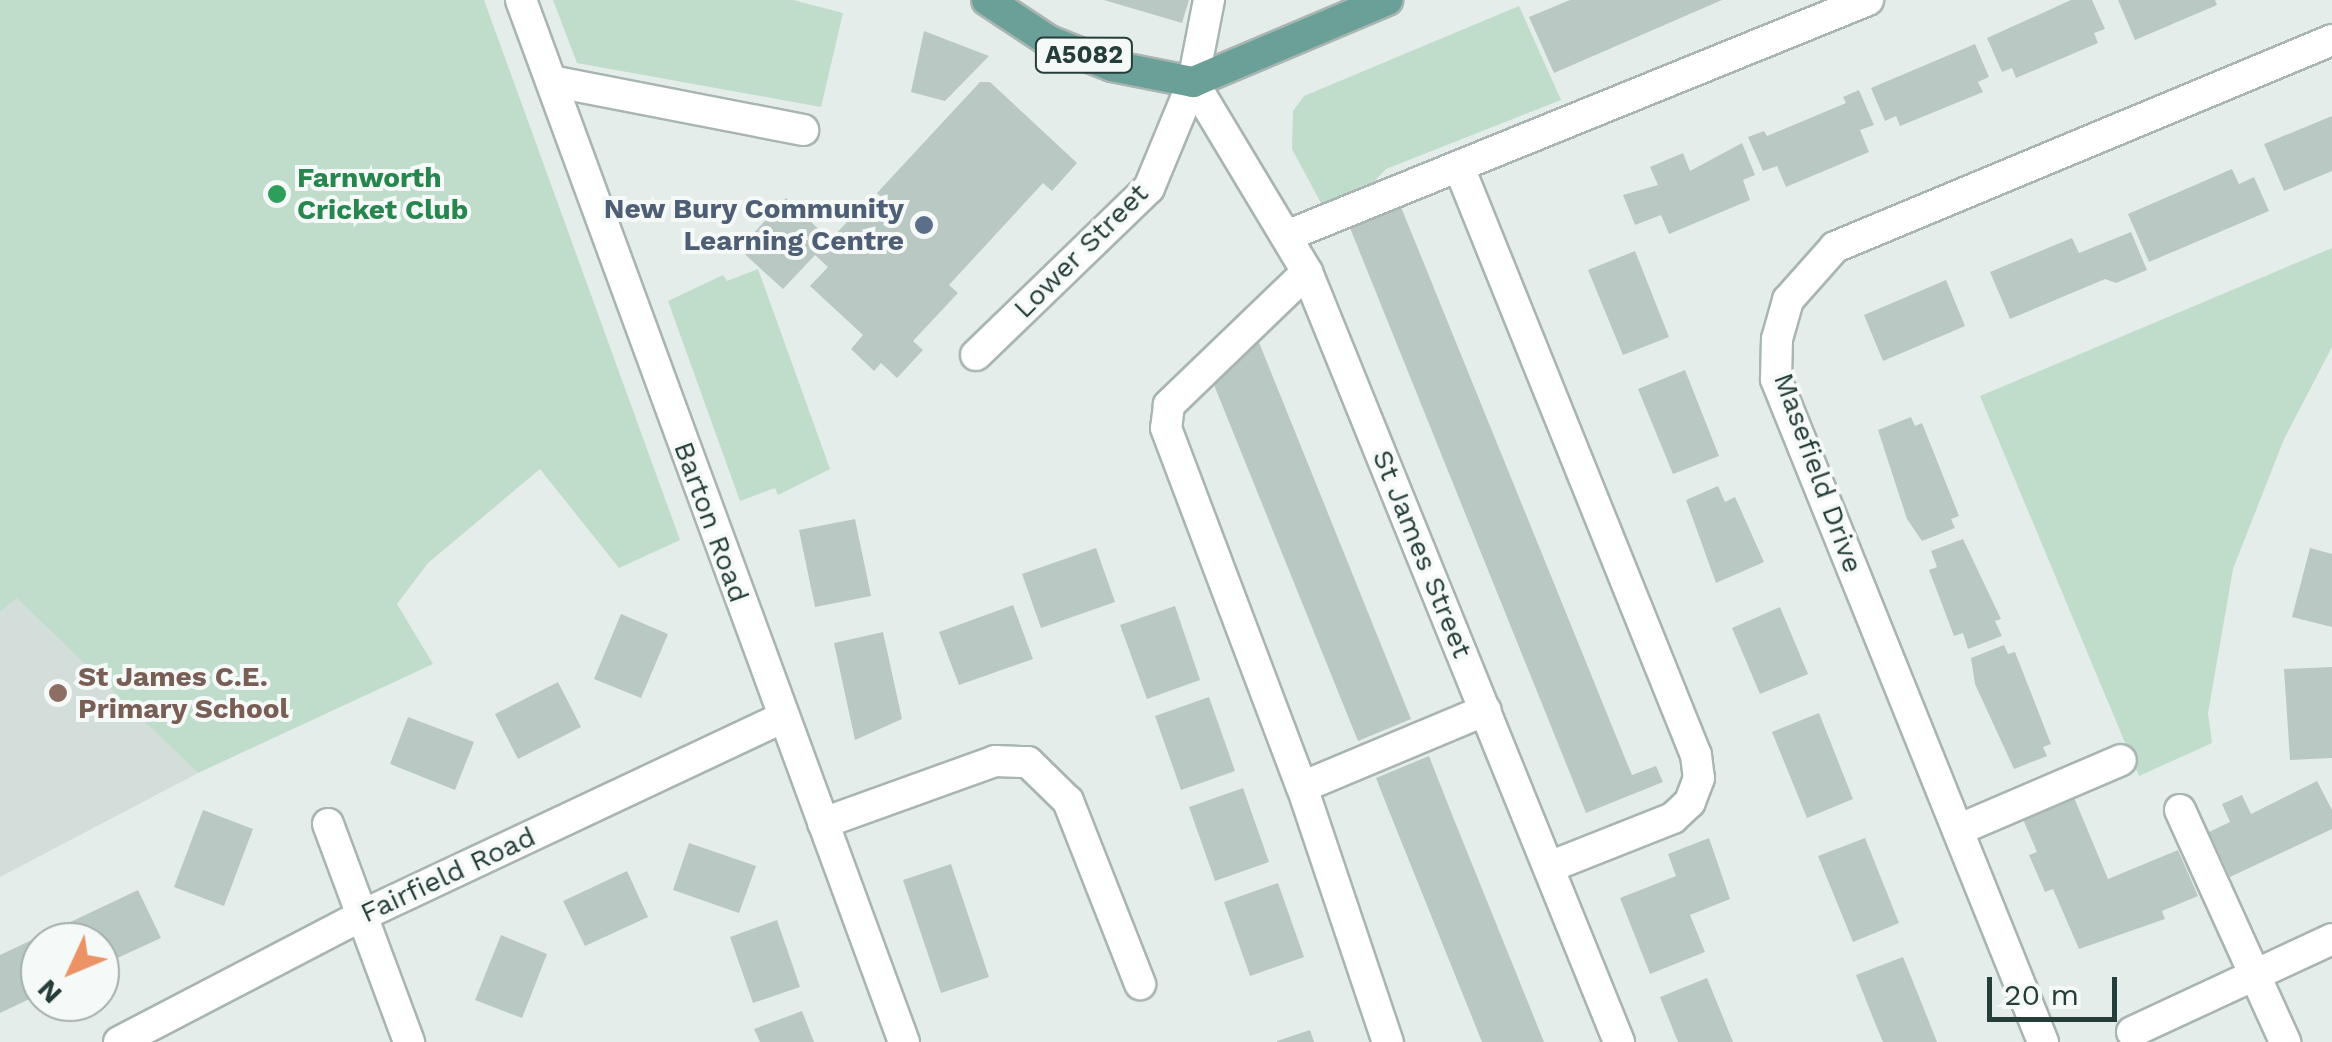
<!DOCTYPE html>
<html>
<head>
<meta charset="utf-8">
<style>
	body { margin:0 }
	#map { position:relative; width:2332px; height:1042px; overflow:hidden; background:#e5edea; font-family:"Work Sans",sans-serif }
	div>[style] { position:absolute }
	[style*='--x'] { left:calc(var(--x)*1px); top:calc(var(--y)*1px); width:calc(var(--w)*1px); rotate:calc(var(--a)*1deg) }
	.built>* { inset:0; background:#d3ddd9 }
	.green>* { inset:0; background:#bfddca }
	.building>* { inset:0; background:#bac8c3 }
	.roads { filter:drop-shadow(2px 0 #a8b5b2) drop-shadow(-2px 0 #a8b5b2) drop-shadow(0 2px #a8b5b2) drop-shadow(0 -2px #a8b5b2) }
	.minor>* { height:30px; margin:-15px; padding:0 15px; transform-origin:15px; border-radius:15px; background:#fff }
	.major>* { height:30px; margin:-15px; padding:0 15px; transform-origin:15px; border-radius:15px; background:#6ba098 }
	.dots>* { width:28px; height:28px; translate:-50% -50%; box-sizing:border-box; border:5px solid #f5faf8; border-radius:50% }
	span { translate:-50% -50%; white-space:nowrap; text-align:center; line-height:1.15; -webkit-text-stroke:8px #f5faf8; paint-order:stroke }
	.shield-label span { padding:2px 8px; background:#f5faf8; border:2px solid; border-radius:8px; -webkit-text-stroke-width:0 }
	.shield-label { font-size:25px; color:#253e3a; font-weight:700 }
	.leisure-label { font-size:28px; color:#27864d; font-weight:700 }
	.left { translate:0 -50%; text-align:left }
	.service-label { font-size:28px; color:#4e5e75; font-weight:700 }
	.right { translate:-100% -50%; text-align:right }
	.street-label { font-size:28px; color:#253e3a }
	.education-label { font-size:28px; color:#785e54; font-weight:700 }
	.north { position:absolute; left:20px; top:922px; width:100px; height:100px; box-sizing:border-box; background:#f5faf8; border:2px solid #a2afac; border-radius:50%; rotate:226deg; font-size:28px; font-weight:700; line-height:40px; text-align:center; color:#253e3a }
	.north::after { content:''; display:block; margin:auto; width:35px; height:45px; background:#eb9365; clip-path:polygon(50% 0,100% 100%,50% 72%,0 100%) }
	.scale { position:absolute; left:1987px; top:977px; width:130px; height:45px; box-sizing:border-box; border:5px solid #253e3a; border-top:0; padding-left:12px; font-size:30px; line-height:35px; white-space:nowrap; color:#253e3a; -webkit-text-stroke:8px #f5faf8; paint-order:stroke }
</style>
</head>
<body>
<div id="map">
	<div class="built">
		<i style="clip-path:polygon(17px 597px,198px 773px,0 877px,0 612px)"></i>
	</div>
	<div class="green">
		<i style="clip-path:polygon(0 0,484px 0,680px 540px,619px 568px,540px 469px,428px 563px,397px 604px,433px 664px,198px 773px,17px 598px,0 612px)"></i>
		<i style="clip-path:polygon(553px 0,793px 0,843px 13px,821px 107px,577px 63px)"></i>
		<i style="clip-path:polygon(1519px 6px,1561px 100px,1386px 169px,1368px 188px,1322px 205px,1292px 149px,1293px 111px,1304px 96px)"></i>
		<i style="clip-path:polygon(2332px 248px,2332px 347px,2284px 439px,2233px 569px,2208px 713px,2212px 743px,2139px 776px,1980px 396px)"></i>
		<i style="clip-path:polygon(758px 269px,830px 469px,778px 495px,775px 488px,740px 501px,668px 301px,723px 275px,727px 281px)"></i>
	</div>
	<div class="building">
		<i style="clip-path:polygon(1104px 0,1189px 0,1182px 23px)"></i>
		<i style="clip-path:polygon(1570px 0,1722px 0,1554px 73px,1529px 17px)"></i>
		<i style="clip-path:polygon(2071px 0,2092px 0,2105px 29px,2094px 33px,2098px 43px,2016px 78px,2012px 68px,2002px 72px,1987px 38px)"></i>
		<i style="clip-path:polygon(2118px 0,2215px 0,2217px 5px,2135px 40px)"></i>
		<i style="clip-path:polygon(924px 31px,989px 56px,945px 101px,911px 92px)"></i>
		<i style="clip-path:polygon(1975px 44px,1989px 77px,1978px 82px,1983px 92px,1900px 126px,1896px 116px,1885px 121px,1871px 88px)"></i>
		<i style="clip-path:polygon(980px 82px,990px 82px,1077px 163px,1052px 191px,1043px 183px,949px 285px,958px 293px,913px 341px,923px 350px,897px 378px,881px 363px,874px 371px,851px 349px,863px 335px,810px 286px,828px 267px,815px 255px,783px 289px,739px 249px,786px 198px,830px 240px,865px 203px,873px 210px,883px 199px,877px 193px)"></i>
		<i style="clip-path:polygon(1859px 90px,1874px 125px,1860px 130px,1869px 152px,1786px 187px,1777px 166px,1763px 171px,1748px 137px,1764px 131px,1767px 136px,1846px 103px,1843px 97px)"></i>
		<i style="clip-path:polygon(2332px 116px,2332px 171px,2284px 191px,2264px 144px)"></i>
		<i style="clip-path:polygon(1742px 143px,1755px 175px,1743px 180px,1750px 200px,1669px 234px,1661px 215px,1635px 225px,1623px 195px,1658px 185px,1650px 167px,1683px 153px,1690px 171px)"></i>
		<i style="clip-path:polygon(2232px 169px,2239px 184px,2254px 177px,2269px 211px,2149px 262px,2128px 214px)"></i>
		<i style="clip-path:polygon(1401px 207px,1627px 763px,1632px 775px,1656px 766px,1663px 782px,1586px 813px,1350px 228px)"></i>
		<i style="clip-path:polygon(2131px 232px,2147px 270px,2116px 283px,2105px 279px,2010px 319px,1990px 272px,2072px 238px,2079px 253px)"></i>
		<i style="clip-path:polygon(1635px 251px,1669px 337px,1623px 355px,1588px 270px)"></i>
		<i style="clip-path:polygon(1946px 280px,1965px 326px,1883px 361px,1864px 315px)"></i>
		<i style="clip-path:polygon(1258px 340px,1411px 719px,1358px 741px,1212px 380px)"></i>
		<i style="clip-path:polygon(1685px 370px,1719px 456px,1673px 474px,1638px 389px)"></i>
		<i style="clip-path:polygon(1911px 417px,1915px 426px,1922px 423px,1959px 516px,1951px 519px,1955px 528px,1922px 541px,1907px 519px,1878px 430px)"></i>
		<i style="clip-path:polygon(1718px 486px,1725px 502px,1735px 497px,1764px 562px,1716px 583px,1686px 500px)"></i>
		<i style="clip-path:polygon(855px 519px,871px 596px,815px 607px,799px 530px)"></i>
		<i style="clip-path:polygon(1963px 539px,2001px 619px,1995px 621px,2002px 636px,1968px 649px,1963px 633px,1954px 636px,1929px 570px,1937px 567px,1931px 551px)"></i>
		<i style="clip-path:polygon(1096px 548px,1115px 602px,1041px 628px,1022px 574px)"></i>
		<i style="clip-path:polygon(2310px 548px,2332px 554px,2332px 627px,2292px 617px)"></i>
		<i style="clip-path:polygon(1013px 605px,1033px 659px,959px 685px,939px 632px)"></i>
		<i style="clip-path:polygon(1175px 606px,1200px 680px,1147px 699px,1120px 625px)"></i>
		<i style="clip-path:polygon(1780px 607px,1808px 674px,1760px 694px,1732px 628px)"></i>
		<i style="clip-path:polygon(621px 614px,668px 634px,641px 698px,594px 679px)"></i>
		<i style="clip-path:polygon(883px 632px,902px 719px,855px 740px,834px 643px)"></i>
		<i style="clip-path:polygon(2004px 645px,2008px 654px,2015px 652px,2051px 744px,2043px 747px,2047px 756px,2014px 769px,1975px 684px,1971px 658px)"></i>
		<i style="clip-path:polygon(2332px 667px,2332px 758px,2290px 760px,2284px 669px)"></i>
		<i style="clip-path:polygon(558px 682px,581px 727px,518px 759px,495px 714px)"></i>
		<i style="clip-path:polygon(1209px 697px,1235px 771px,1181px 790px,1155px 716px)"></i>
		<i style="clip-path:polygon(1819px 713px,1853px 799px,1807px 818px,1772px 732px)"></i>
		<i style="clip-path:polygon(408px 717px,474px 742px,455px 790px,390px 764px)"></i>
		<i style="clip-path:polygon(1429px 756px,1451px 812px,1544px 1042px,1482px 1042px,1387px 806px,1376px 778px)"></i>
		<i style="clip-path:polygon(2317px 781px,2332px 810px,2332px 829px,2230px 877px,2209px 832px,2230px 822px,2222px 804px,2242px 795px,2251px 814px)"></i>
		<i style="clip-path:polygon(1243px 788px,1269px 862px,1215px 881px,1189px 807px)"></i>
		<i style="clip-path:polygon(2073px 795px,2108px 879px,2178px 850px,2198px 896px,2162px 911px,2165px 919px,2079px 949px,2053px 889px,2045px 892px,2029px 855px,2037px 852px,2022px 817px)"></i>
		<i style="clip-path:polygon(203px 810px,253px 829px,224px 906px,174px 887px)"></i>
		<i style="clip-path:polygon(1709px 838px,1730px 899px,1690px 915px,1705px 952px,1650px 974px,1620px 898px,1676px 876px,1668px 854px)"></i>
		<i style="clip-path:polygon(1865px 838px,1899px 923px,1853px 942px,1818px 856px)"></i>
		<i style="clip-path:polygon(689px 843px,756px 866px,739px 913px,673px 890px)"></i>
		<i style="clip-path:polygon(951px 864px,989px 977px,941px 993px,903px 880px)"></i>
		<i style="clip-path:polygon(627px 871px,648px 917px,585px 946px,563px 901px)"></i>
		<i style="clip-path:polygon(1278px 883px,1304px 957px,1250px 976px,1224px 902px)"></i>
		<i style="clip-path:polygon(138px 890px,161px 938px,100px 966px,100px 942px,72px 942px,64px 925px)"></i>
		<i style="clip-path:polygon(777px 920px,800px 987px,753px 1003px,730px 937px)"></i>
		<i style="clip-path:polygon(53px 930px,58px 942px,40px 942px,40px 994px,0 1013px,0 955px)"></i>
		<i style="clip-path:polygon(501px 935px,547px 954px,522px 1018px,475px 1000px)"></i>
		<i style="clip-path:polygon(1903px 957px,1920px 999px,1937px 1042px,1883px 1042px,1873px 1018px,1856px 975px)"></i>
		<i style="clip-path:polygon(1707px 978px,1733px 1042px,1678px 1042px,1660px 997px)"></i>
		<i style="clip-path:polygon(802px 1011px,814px 1042px,760px 1042px,754px 1029px)"></i>
		<i style="clip-path:polygon(1310px 1030px,1314px 1042px,1277px 1042px,1277px 1041px)"></i>
	</div>
	<div class="roads">
		<div class="minor">
			<i style="--x:521;--y:0;--w:1110;--a:69.82"></i>
			<i style="--x:551;--y:81;--w:257;--a:11"></i>
			<i style="--x:1193;--y:82;--w:222;--a:59"></i>
			<i style="--x:1307;--y:272;--w:831;--a:67.94"></i>
			<i style="--x:1459;--y:167;--w:634;--a:68.05"></i>
			<i style="--x:1696;--y:755;--w:23;--a:83"></i>
			<i style="--x:1699;--y:778;--w:26;--a:111"></i>
			<i style="--x:1690;--y:802;--w:23;--a:137"></i>
			<i style="--x:1673;--y:818;--w:133;--a:158.4"></i>
			<i style="--x:1289;--y:235;--w:625;--a:-22.09"></i>
			<i style="--x:1307;--y:272;--w:192;--a:136.1"></i>
			<i style="--x:1169;--y:405;--w:23;--a:97"></i>
			<i style="--x:1166;--y:428;--w:384;--a:69.3"></i>
			<i style="--x:1302;--y:787;--w:269;--a:71.4"></i>
			<i style="--x:976;--y:355;--w:240;--a:-44"></i>
			<i style="--x:1149;--y:188;--w:115;--a:-67.5"></i>
			<i style="--x:1193;--y:82;--w:84;--a:-79"></i>
			<i style="--x:1302;--y:787;--w:199;--a:-22.7"></i>
			<i style="--x:2180;--y:810;--w:255;--a:65.6"></i>
			<i style="--x:823;--y:823;--w:183;--a:-19.8"></i>
			<i style="--x:995;--y:761;--w:33;--a:2"></i>
			<i style="--x:1028;--y:762;--w:56;--a:44.3"></i>
			<i style="--x:1068;--y:801;--w:197;--a:68.5"></i>
			<i style="--x:328;--y:824;--w:233;--a:69.6"></i>
			<i style="--x:1958;--y:830;--w:177;--a:-23.2"></i>
			<i style="--x:2132;--y:1032;--w:221;--a:-24.9"></i>
			<i style="--x:119;--y:1042;--w:275;--a:-27.5"></i>
			<i style="--x:363;--y:915;--w:463;--a:-25.2"></i>
			<i style="--x:2043;--y:1042;--w:715;--a:-111.94"></i>
			<i style="--x:1776;--y:379;--w:40;--a:-88.6"></i>
			<i style="--x:1777;--y:339;--w:41;--a:-74.2"></i>
			<i style="--x:1788;--y:300;--w:71;--a:-48.4"></i>
			<i style="--x:1835;--y:247;--w:538;--a:-22.61"></i>
		</div>
		<div class="major">
			<i style="--x:987;--y:0;--w:74;--a:33.5"></i>
			<i style="--x:1049;--y:41;--w:68;--a:21.6"></i>
			<i style="--x:1112;--y:66;--w:83;--a:11.2"></i>
			<i style="--x:1193;--y:82;--w:211;--a:-22.9"></i>
		</div>
	</div>
	<div class="dots">
		<i style="left:277px;top:194px;background:#2e9e5b"></i>
		<i style="left:924px;top:225px;background:#5c6f8a"></i>
		<i style="left:58px;top:693px;background:#8d6e63"></i>
	</div>
	<div class="shield-label">
		<span style="left:1084px;top:55px">A5082</span>
	</div>
	<div class="leisure-label">
		<span class="left" style="left:297px;top:194px">Farnworth<br>Cricket Club</span>
	</div>
	<div class="service-label">
		<span class="right" style="left:904px;top:225px">New Bury Community<br>Learning Centre</span>
	</div>
	<div class="street-label">
		<span style="left:1081px;top:251px;rotate:-45deg">Lower Street</span>
		<span style="left:1818px;top:473px;rotate:70deg">Masefield Drive</span>
		<span style="left:711px;top:522px;rotate:70deg">Barton Road</span>
		<span style="left:1422px;top:554px;rotate:68deg">St James Street</span>
		<span style="left:448px;top:875px;rotate:-25deg">Fairfield Road</span>
	</div>
	<div class="education-label">
		<span class="left" style="left:78px;top:693px">St James C.E.<br>Primary School</span>
	</div>
	<div class="north">N</div>
	<div class="scale">20 m</div>
</div>
</body>
</html>
